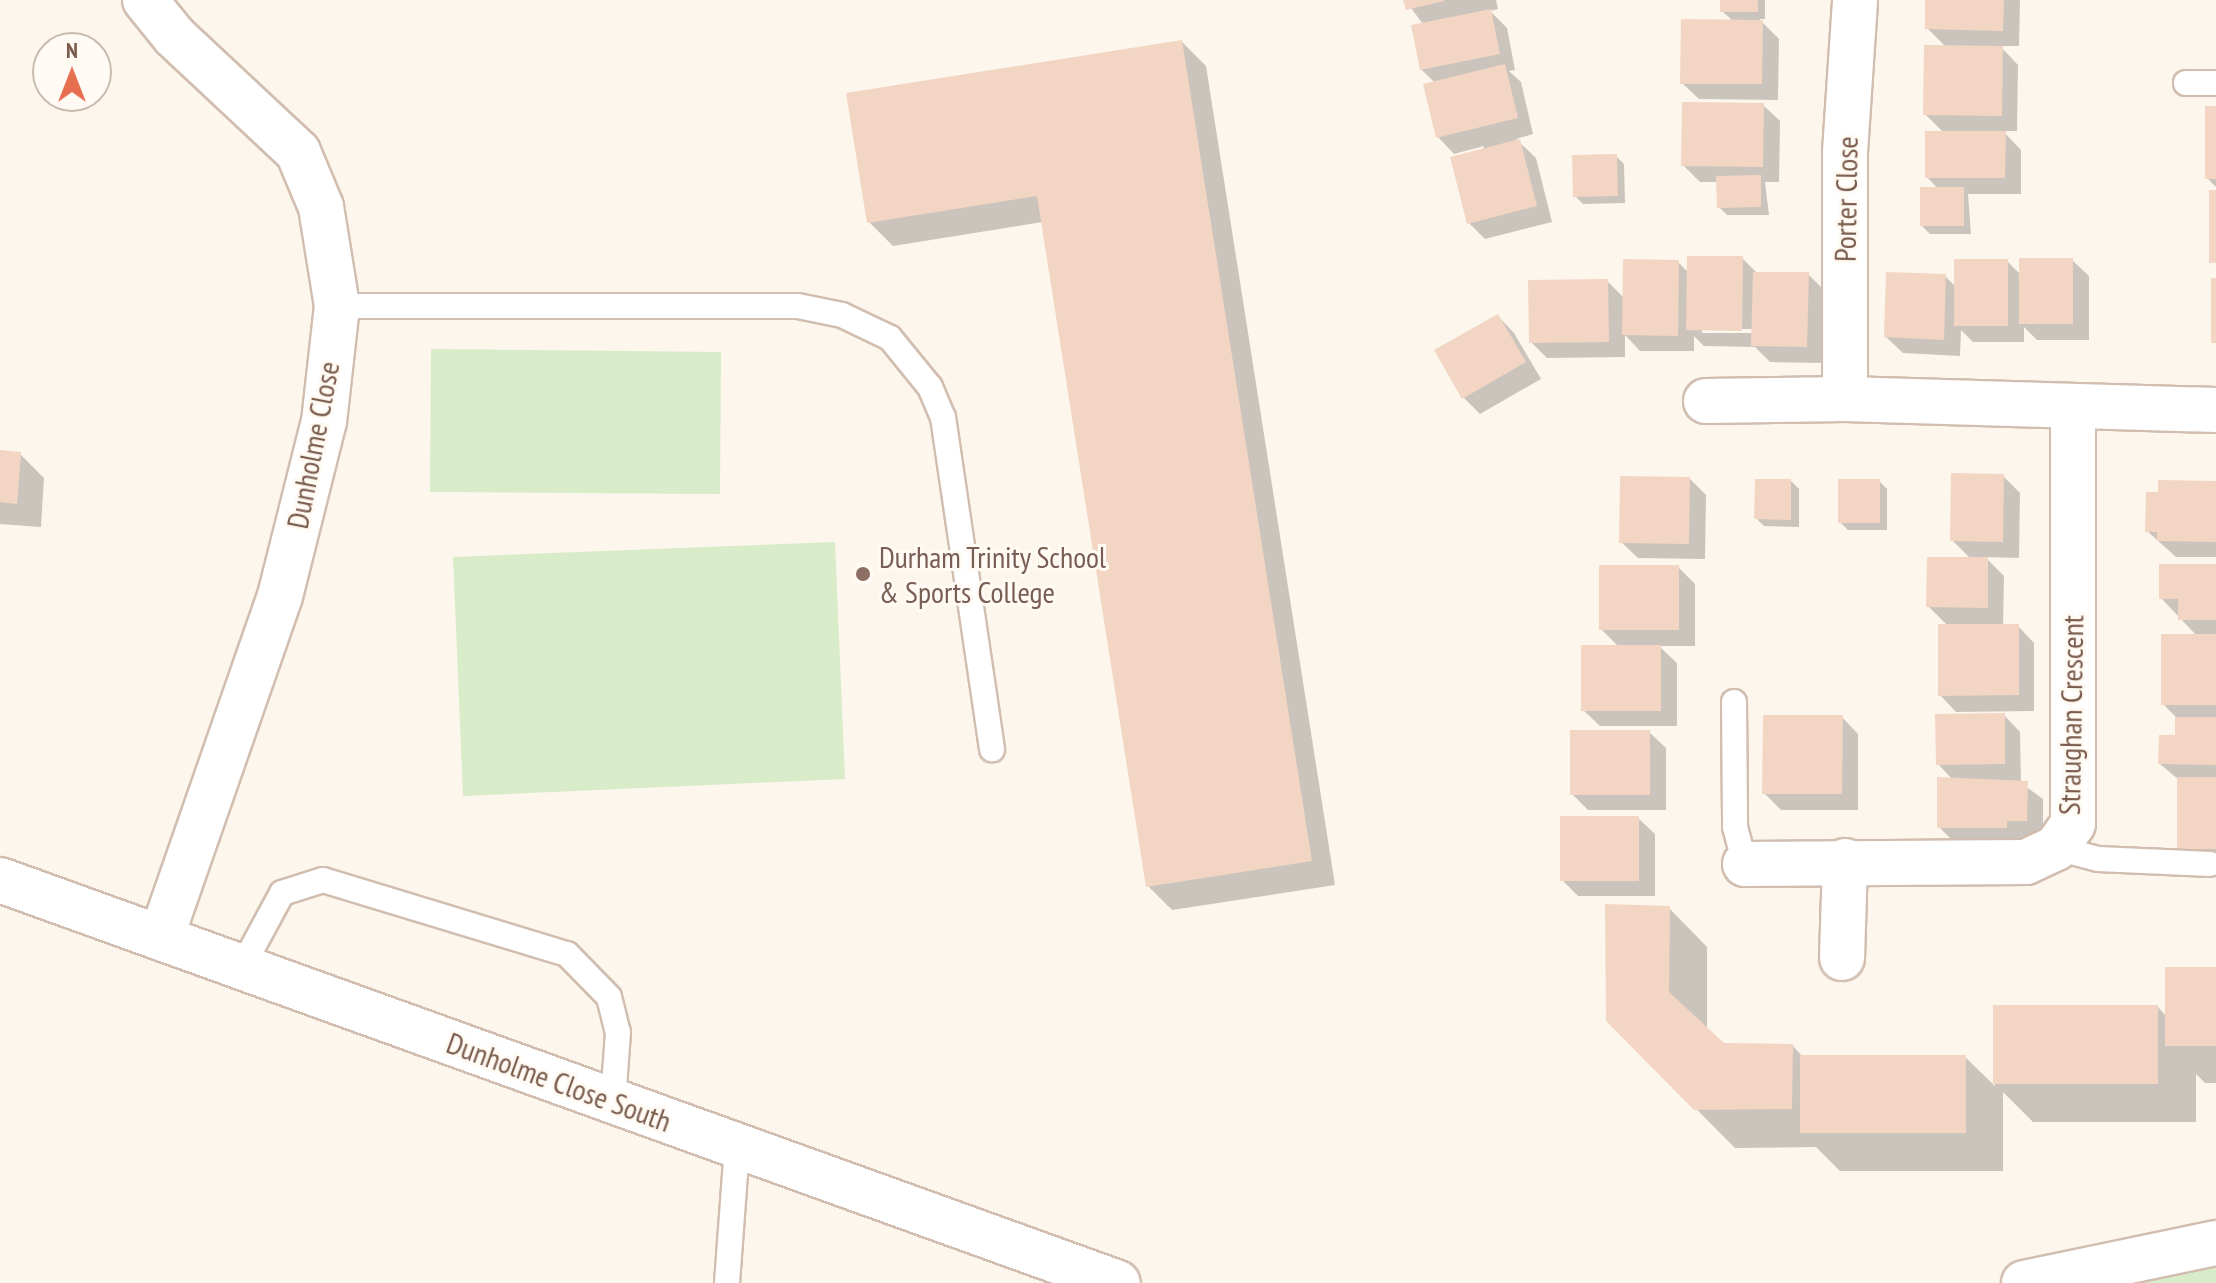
<!DOCTYPE html>
<html>
<head>
<meta charset="utf-8">
<style>
	body { margin:0 }
	#map { position:relative; width:2216px; height:1283px; overflow:hidden; background:#fdf6ec; font-family:"PT Sans Narrow",sans-serif }
	div>[style] { position:absolute }
	[style*='--x'] { left:calc(var(--x)*1px); top:calc(var(--y)*1px); width:calc(var(--w)*1px); rotate:calc(var(--a)*1deg) }
	.green>* { inset:0; background:#d8ecc9 }
	.shadow>* { inset:0; background:#0003 }
	.building>* { inset:0; background:#f3d5c3 }
	.roads { filter:drop-shadow(2px 0 #d1beb0) drop-shadow(-2px 0 #d1beb0) drop-shadow(0 2px #d1beb0) drop-shadow(0 -2px #d1beb0) }
	.service>* { height:24px; margin:-12px; padding:0 12px; transform-origin:12px; border-radius:12px; background:#fff }
	.minor>* { height:44px; margin:-22px; padding:0 22px; transform-origin:22px; border-radius:22px; background:#fff }
	.dots>* { width:22px; height:22px; translate:-50% -50%; box-sizing:border-box; border:4px solid #fffaf3; border-radius:50% }
	span { translate:-50% -50%; white-space:nowrap; text-align:center; line-height:1.15; -webkit-text-stroke:6px #fffaf3; paint-order:stroke }
	.street-label { font-size:30px; color:#7a5c4d }
	.education-label { font-size:30px; color:#785e54 }
	.left { translate:0 -50%; text-align:left }
	.north { position:absolute; left:32px; top:32px; width:80px; height:80px; box-sizing:border-box; background:#fffaf3; border:2px solid #cabbb1; border-radius:50%; rotate:0deg; font-size:22px; font-weight:700; line-height:32px; text-align:center; color:#7a5c4d }
	.north::after { content:''; display:block; margin:auto; width:28px; height:36px; background:#e76f51; clip-path:polygon(50% 0,100% 100%,50% 72%,0 100%) }
</style>
</head>
<body>
<div id="map">
	<div class="green">
		<i style="clip-path:polygon(431px 349px,721px 352px,720px 494px,430px 492px)"></i>
		<i style="clip-path:polygon(835px 542px,845px 779px,463px 796px,453px 557px)"></i>
		<i style="clip-path:polygon(2216px 1243px,2216px 1283px,2024px 1283px)"></i>
	</div>
	<div class="shadow">
		<i style="clip-path:polygon(1405px 0,1496px 0,1498px 9px,1490px 11px,1507px 28px,1515px 70px,1509px 71px,1521px 82px,1533px 134px,1516px 139px,1536px 158px,1552px 222px,1485px 239px,1469px 223px,1484px 146px,1454px 154px,1438px 137px,1435px 83px,1421px 69px,1423px 24px)"></i>
		<i style="clip-path:polygon(1722px 0,1765px 0,1765px 19px,1759px 19px,1779px 39px,1778px 100px,1699px 99px,1682px 83px,1734px 22px,1722px 11px)"></i>
		<i style="clip-path:polygon(1927px 0,2020px 0,2019px 46px,2000px 46px,2018px 65px,2017px 131px,2003px 131px,2021px 150px,2021px 194px,1968px 194px,1971px 234px,1930px 234px,1922px 226px,1939px 190px,1927px 177px,1944px 133px,1925px 114px,1946px 47px,1927px 28px)"></i>
		<i style="clip-path:polygon(1182px 42px,1206px 66px,1335px 885px,1172px 910px,1148px 886px,1043px 222px,893px 246px,869px 222px)"></i>
		<i style="clip-path:polygon(1763px 105px,1780px 121px,1779px 182px,1765px 182px,1769px 215px,1727px 215px,1719px 207px,1718px 182px,1700px 182px,1683px 165px)"></i>
		<i style="clip-path:polygon(2216px 108px,2216px 187px,2207px 178px)"></i>
		<i style="clip-path:polygon(1616px 156px,1624px 164px,1625px 203px,1583px 204px,1575px 196px)"></i>
		<i style="clip-path:polygon(evenodd,1742px 258px,1758px 274px,1808px 274px,1825px 291px,1823px 363px,1770px 362px,1755px 347px,1704px 346px,1694px 336px,1694px 351px,1640px 351px,1625px 335px,1625px 357px,1547px 358px,1531px 342px,1607px 281px,1624px 298px,1678px 262px,1689px 273px,1742px 258px,1702px 329px,1752px 329px,1752px 333px,1702px 333px,1702px 329px)"></i>
		<i style="clip-path:polygon(2072px 260px,2089px 276px,2089px 340px,2037px 340px,2024px 327px,2024px 342px,1973px 342px,1961px 330px,1960px 356px,1903px 353px,1886px 337px,1945px 276px,1956px 287px,2007px 261px,2021px 275px)"></i>
		<i style="clip-path:polygon(1498px 316px,1514px 333px,1541px 379px,1480px 414px,1464px 398px)"></i>
		<i style="clip-path:polygon(0 452px,20px 454px,44px 478px,41px 527px,0 524px)"></i>
		<i style="clip-path:polygon(2003px 476px,2020px 493px,2019px 558px,1985px 557px,2004px 576px,2003px 626px,2018px 626px,2034px 643px,2034px 711px,1956px 712px,1940px 695px,1948px 626px,1928px 606px,1971px 559px,1952px 540px)"></i>
		<i style="clip-path:polygon(1690px 479px,1706px 495px,1705px 559px,1638px 558px,1621px 542px)"></i>
		<i style="clip-path:polygon(1791px 481px,1799px 489px,1799px 527px,1764px 526px,1756px 518px)"></i>
		<i style="clip-path:polygon(1879px 481px,1887px 489px,1887px 530px,1848px 530px,1840px 522px)"></i>
		<i style="clip-path:polygon(2216px 483px,2216px 557px,2176px 557px,2147px 531px)"></i>
		<i style="clip-path:polygon(2216px 566px,2216px 865px,2196px 865px,2179px 849px,2179px 780px,2160px 764px,2177px 737px,2177px 718px,2163px 704px,2197px 636px,2161px 598px)"></i>
		<i style="clip-path:polygon(1678px 567px,1695px 584px,1695px 646px,1659px 646px,1677px 663px,1677px 726px,1600px 726px,1583px 710px,1619px 647px,1601px 629px)"></i>
		<i style="clip-path:polygon(2004px 715px,2020px 732px,2021px 783px,2043px 799px,2043px 836px,2023px 836px,2023px 843px,1955px 843px,1939px 827px,1952px 779px,1938px 764px)"></i>
		<i style="clip-path:polygon(1842px 717px,1858px 734px,1858px 810px,1781px 810px,1764px 793px)"></i>
		<i style="clip-path:polygon(1649px 732px,1666px 748px,1666px 810px,1588px 810px,1572px 794px)"></i>
		<i style="clip-path:polygon(1638px 818px,1655px 834px,1655px 896px,1578px 896px,1562px 880px)"></i>
		<i style="clip-path:polygon(1669px 908px,1707px 947px,1707px 1030px,1723px 1045px,1793px 1046px,1803px 1057px,1965px 1057px,1995px 1086px,1995px 1007px,2158px 1007px,2167px 1017px,2216px 969px,2216px 1083px,2205px 1083px,2196px 1074px,2196px 1122px,2033px 1122px,2003px 1092px,2003px 1171px,1840px 1171px,1816px 1147px,1735px 1148px,1608px 1020px)"></i>
	</div>
	<div class="building">
		<i style="clip-path:polygon(1403px 0,1444px 0,1444px 1px,1406px 10px)"></i>
		<i style="clip-path:polygon(1720px 0,1758px 0,1758px 12px,1720px 12px)"></i>
		<i style="clip-path:polygon(1925px 0,2004px 0,2003px 31px,1925px 29px)"></i>
		<i style="clip-path:polygon(1491px 9px,1500px 54px,1420px 70px,1411px 25px)"></i>
		<i style="clip-path:polygon(1681px 19px,1763px 20px,1762px 84px,1680px 84px)"></i>
		<i style="clip-path:polygon(1182px 40px,1312px 861px,1146px 887px,1037px 196px,867px 223px,846px 93px)"></i>
		<i style="clip-path:polygon(1924px 45px,2003px 46px,2002px 116px,1923px 115px)"></i>
		<i style="clip-path:polygon(1505px 64px,1518px 118px,1436px 138px,1423px 84px)"></i>
		<i style="clip-path:polygon(1682px 102px,1764px 103px,1763px 167px,1681px 166px)"></i>
		<i style="clip-path:polygon(2205px 106px,2216px 106px,2216px 179px,2205px 179px)"></i>
		<i style="clip-path:polygon(1925px 131px,2006px 131px,2005px 178px,1925px 178px)"></i>
		<i style="clip-path:polygon(1520px 139px,1537px 206px,1467px 224px,1450px 157px)"></i>
		<i style="clip-path:polygon(1617px 154px,1618px 196px,1573px 197px,1572px 155px)"></i>
		<i style="clip-path:polygon(1761px 175px,1761px 207px,1717px 208px,1716px 176px)"></i>
		<i style="clip-path:polygon(1920px 187px,1964px 187px,1964px 226px,1920px 226px)"></i>
		<i style="clip-path:polygon(2209px 190px,2216px 190px,2216px 263px,2209px 263px)"></i>
		<i style="clip-path:polygon(1687px 256px,1743px 256px,1742px 331px,1686px 330px)"></i>
		<i style="clip-path:polygon(2019px 258px,2073px 258px,2073px 324px,2019px 324px)"></i>
		<i style="clip-path:polygon(1623px 259px,1679px 260px,1678px 336px,1622px 335px)"></i>
		<i style="clip-path:polygon(1954px 259px,2008px 259px,2008px 326px,1954px 326px)"></i>
		<i style="clip-path:polygon(1753px 272px,1809px 272px,1807px 347px,1751px 346px)"></i>
		<i style="clip-path:polygon(1886px 272px,1946px 274px,1944px 340px,1884px 337px)"></i>
		<i style="clip-path:polygon(2211px 278px,2216px 278px,2216px 343px,2211px 343px)"></i>
		<i style="clip-path:polygon(1608px 279px,1609px 342px,1529px 343px,1528px 280px)"></i>
		<i style="clip-path:polygon(1498px 314px,1526px 362px,1462px 399px,1434px 350px)"></i>
		<i style="clip-path:polygon(0 450px,21px 452px,17px 504px,0 502px)"></i>
		<i style="clip-path:polygon(1951px 473px,2004px 474px,2003px 542px,1950px 541px)"></i>
		<i style="clip-path:polygon(1620px 476px,1690px 477px,1689px 544px,1619px 543px)"></i>
		<i style="clip-path:polygon(1755px 479px,1791px 479px,1791px 520px,1754px 519px)"></i>
		<i style="clip-path:polygon(1838px 479px,1880px 479px,1880px 523px,1838px 523px)"></i>
		<i style="clip-path:polygon(2158px 480px,2216px 481px,2216px 542px,2157px 541px,2157px 532px,2145px 532px,2146px 492px,2158px 492px)"></i>
		<i style="clip-path:polygon(1927px 557px,1988px 557px,1988px 608px,1926px 607px)"></i>
		<i style="clip-path:polygon(2159px 564px,2216px 564px,2216px 620px,2178px 620px,2178px 599px,2159px 599px)"></i>
		<i style="clip-path:polygon(1599px 565px,1679px 565px,1679px 630px,1599px 630px)"></i>
		<i style="clip-path:polygon(1938px 624px,2019px 624px,2019px 695px,1938px 696px)"></i>
		<i style="clip-path:polygon(2161px 634px,2216px 634px,2216px 705px,2161px 705px)"></i>
		<i style="clip-path:polygon(1581px 645px,1661px 645px,1661px 711px,1581px 711px)"></i>
		<i style="clip-path:polygon(2005px 713px,2005px 764px,1936px 765px,1935px 714px)"></i>
		<i style="clip-path:polygon(1763px 715px,1843px 715px,1842px 794px,1762px 794px)"></i>
		<i style="clip-path:polygon(2175px 717px,2216px 717px,2216px 765px,2158px 764px,2159px 735px,2175px 735px)"></i>
		<i style="clip-path:polygon(1570px 730px,1650px 730px,1650px 795px,1570px 795px)"></i>
		<i style="clip-path:polygon(1937px 777px,2028px 781px,2027px 821px,2007px 821px,2007px 828px,1937px 828px)"></i>
		<i style="clip-path:polygon(2177px 777px,2216px 777px,2216px 849px,2177px 849px)"></i>
		<i style="clip-path:polygon(1560px 816px,1639px 816px,1639px 881px,1560px 881px)"></i>
		<i style="clip-path:polygon(1605px 904px,1670px 906px,1669px 992px,1724px 1043px,1793px 1044px,1792px 1109px,1694px 1110px,1606px 1021px)"></i>
		<i style="clip-path:polygon(2165px 967px,2216px 967px,2216px 1046px,2165px 1046px)"></i>
		<i style="clip-path:polygon(1993px 1005px,2158px 1005px,2158px 1084px,1993px 1084px)"></i>
		<i style="clip-path:polygon(1800px 1055px,1966px 1055px,1966px 1133px,1800px 1133px)"></i>
	</div>
	<div class="roads">
		<div class="service">
			<i style="--x:2186;--y:83;--w:30;--a:0"></i>
			<i style="--x:337;--y:306;--w:461;--a:0"></i>
			<i style="--x:798;--y:306;--w:45;--a:11.6"></i>
			<i style="--x:842;--y:315;--w:53;--a:25.6"></i>
			<i style="--x:890;--y:338;--w:63;--a:50.8"></i>
			<i style="--x:930;--y:387;--w:33;--a:67"></i>
			<i style="--x:943;--y:417;--w:336;--a:81.6"></i>
			<i style="--x:1734;--y:702;--w:125;--a:89.5"></i>
			<i style="--x:1735;--y:827;--w:38;--a:75"></i>
			<i style="--x:2056;--y:848;--w:43;--a:14.7"></i>
			<i style="--x:2098;--y:859;--w:112;--a:2.6"></i>
			<i style="--x:242;--y:967;--w:84;--a:-61.6"></i>
			<i style="--x:282;--y:893;--w:43;--a:-17.6"></i>
			<i style="--x:323;--y:880;--w:255;--a:16.9"></i>
			<i style="--x:567;--y:954;--w:60;--a:45.7"></i>
			<i style="--x:609;--y:997;--w:36;--a:76"></i>
			<i style="--x:618;--y:1032;--w:69;--a:94.1"></i>
			<i style="--x:727;--y:1283;--w:137;--a:-85.8"></i>
		</div>
		<div class="minor">
			<i style="--x:145;--y:0;--w:46;--a:51.1"></i>
			<i style="--x:174;--y:36;--w:170;--a:43.1"></i>
			<i style="--x:298;--y:152;--w:60;--a:67.3"></i>
			<i style="--x:321;--y:207;--w:100;--a:80.8"></i>
			<i style="--x:337;--y:306;--w:116;--a:96.4"></i>
			<i style="--x:324;--y:421;--w:180;--a:104.1"></i>
			<i style="--x:280;--y:596;--w:362;--a:109.2"></i>
			<i style="--x:1845;--y:399;--w:247;--a:-90"></i>
			<i style="--x:1845;--y:152;--w:152;--a:-86.2"></i>
			<i style="--x:1706;--y:401;--w:139;--a:-0.8"></i>
			<i style="--x:1845;--y:399;--w:371;--a:1.7"></i>
			<i style="--x:1745;--y:864;--w:281;--a:-0.4"></i>
			<i style="--x:2026;--y:862;--w:33;--a:-25"></i>
			<i style="--x:2056;--y:848;--w:29;--a:-55"></i>
			<i style="--x:2073;--y:824;--w:416;--a:-90"></i>
			<i style="--x:0;--y:880;--w:1188;--a:19.82"></i>
			<i style="--x:1842;--y:958;--w:97;--a:-88.2"></i>
			<i style="--x:2024;--y:1283;--w:196;--a:-11.8"></i>
		</div>
	</div>
	<div class="dots">
		<i style="left:863px;top:574px;background:#8d6e63"></i>
	</div>
	<div class="street-label">
		<span style="left:1846px;top:199px;rotate:-89deg">Porter Close</span>
		<span style="left:313px;top:445px;rotate:-79deg">Dunholme Close</span>
		<span style="left:2071px;top:715px;rotate:-89deg">Straughan Crescent</span>
		<span style="left:559px;top:1082px;rotate:20deg">Dunholme Close South</span>
	</div>
	<div class="education-label">
		<span class="left" style="left:879px;top:574px">Durham Trinity School<br>&amp; Sports College</span>
	</div>
	<div class="north">N</div>
</div>
</body>
</html>
